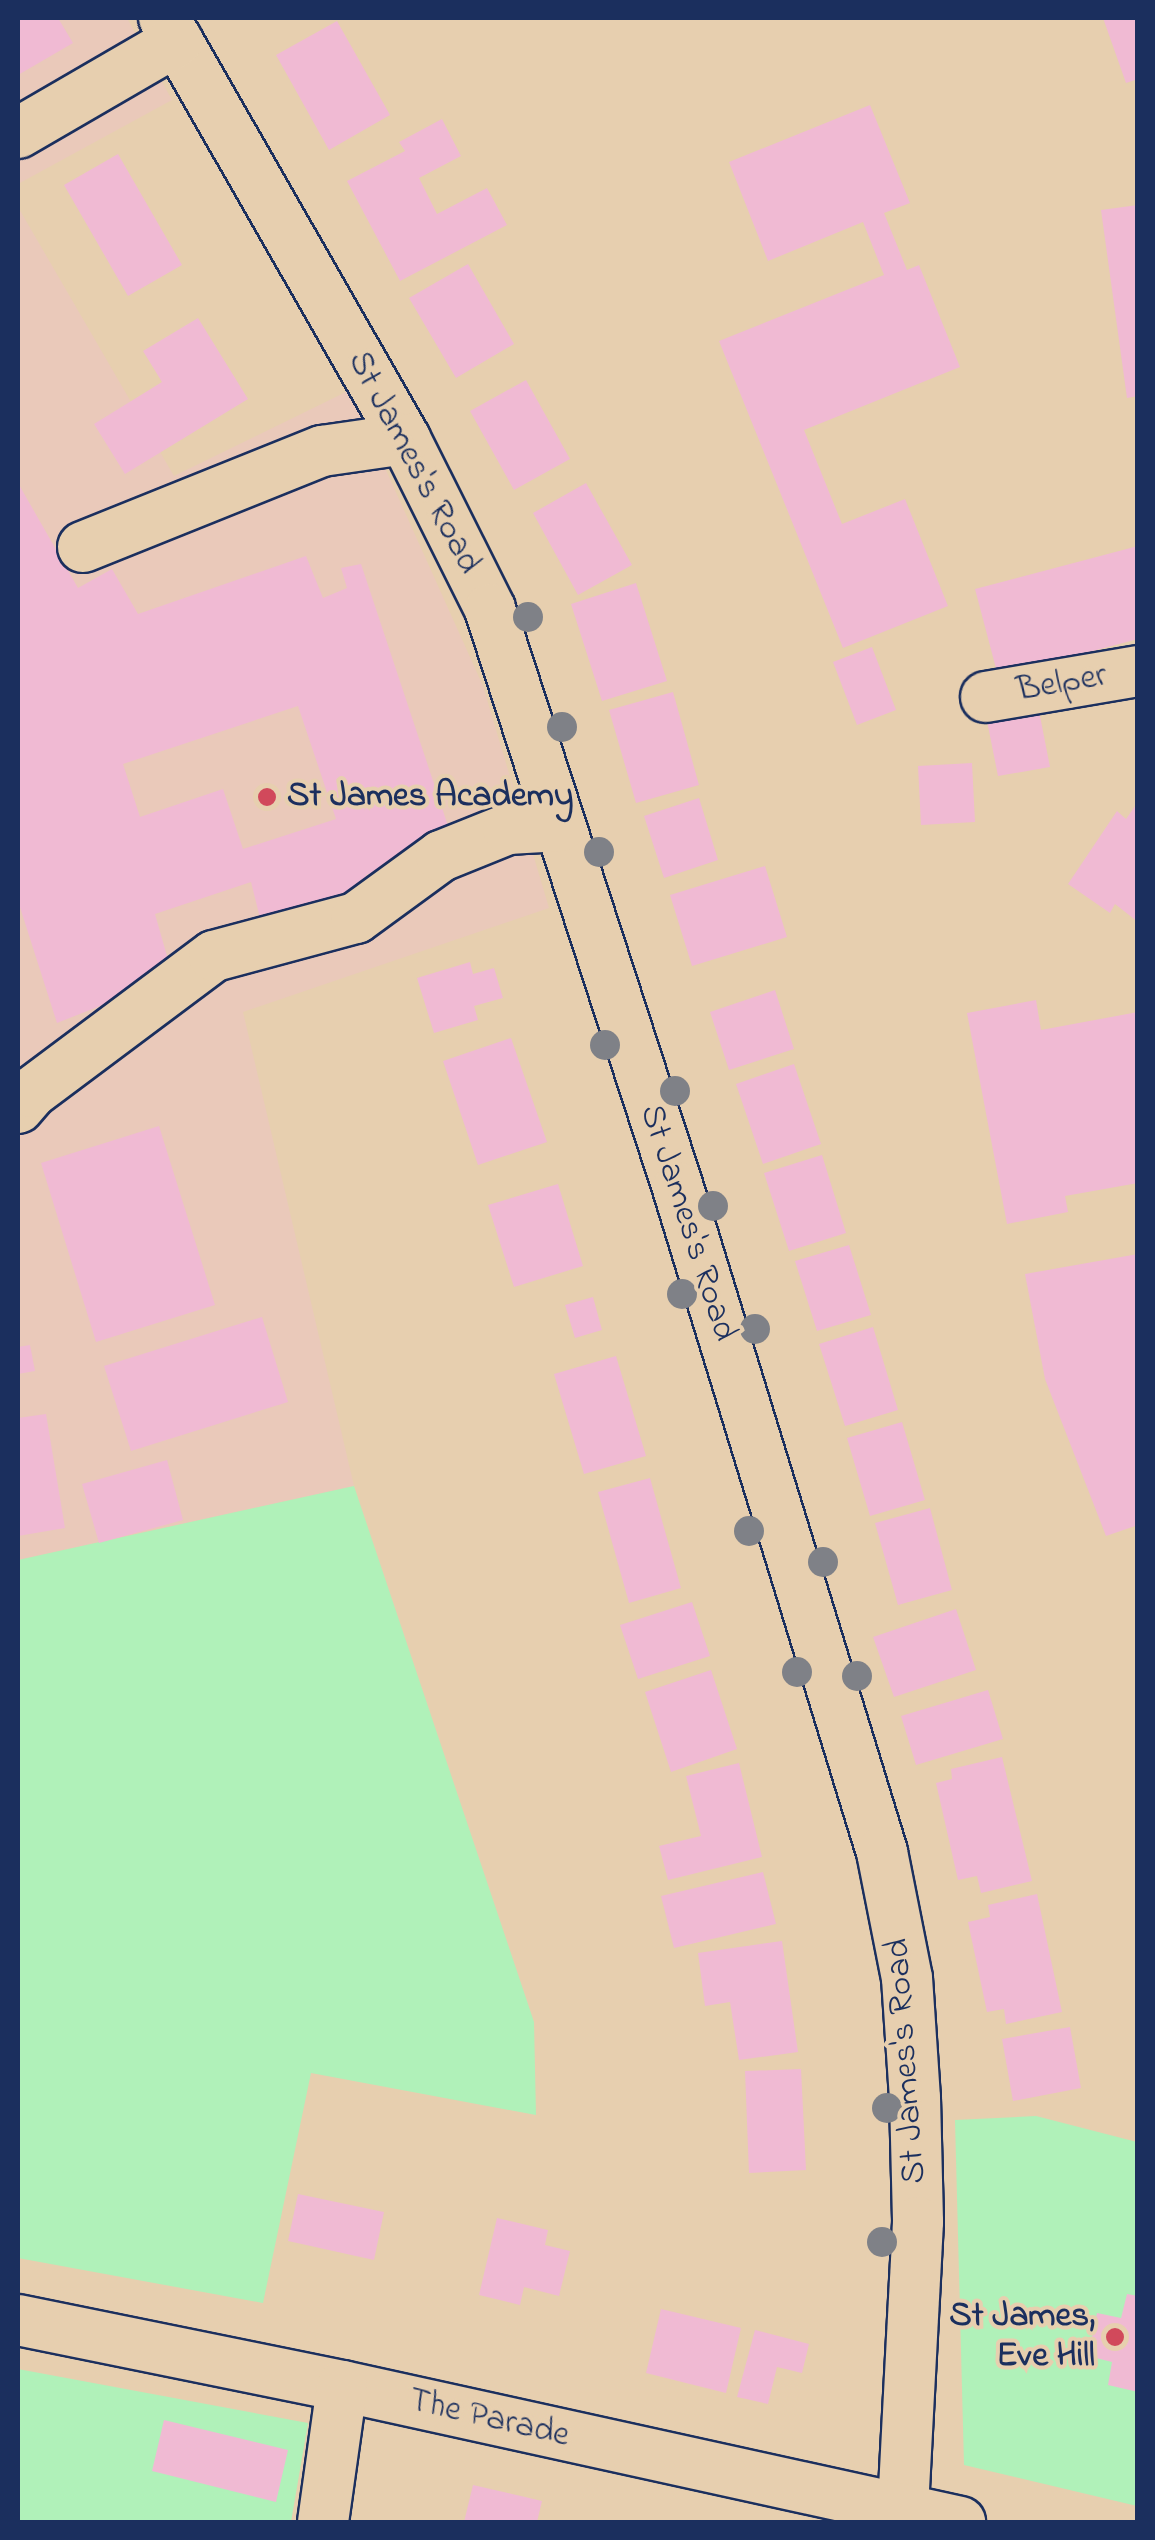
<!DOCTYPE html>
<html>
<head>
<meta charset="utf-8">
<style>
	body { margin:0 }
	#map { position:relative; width:1155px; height:2540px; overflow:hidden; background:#e7cfaf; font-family:"Indie Flower",sans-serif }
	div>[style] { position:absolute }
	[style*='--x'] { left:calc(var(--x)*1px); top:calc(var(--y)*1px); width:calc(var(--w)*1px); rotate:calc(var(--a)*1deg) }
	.built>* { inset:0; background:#eac9ba }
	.green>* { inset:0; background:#b0f1b9 }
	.building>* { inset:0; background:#f0bad3 }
	.roads { filter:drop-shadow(2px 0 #1b2f5e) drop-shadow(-2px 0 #1b2f5e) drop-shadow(0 2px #1b2f5e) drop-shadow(0 -2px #1b2f5e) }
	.minor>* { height:50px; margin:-25px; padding:0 25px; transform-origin:25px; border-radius:25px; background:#e7cfaf }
	.trees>* { width:30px; height:30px; margin:-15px; border-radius:50%; background:#7f8187 }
	.dots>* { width:28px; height:28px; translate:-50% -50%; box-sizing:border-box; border:5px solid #e7cfaf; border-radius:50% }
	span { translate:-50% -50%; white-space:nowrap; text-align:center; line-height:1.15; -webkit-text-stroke:8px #e7cfaf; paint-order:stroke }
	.street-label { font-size:35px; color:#1b2f5e }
	.poi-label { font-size:35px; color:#1b2f5e; font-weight:700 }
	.left { translate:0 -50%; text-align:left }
	.right { translate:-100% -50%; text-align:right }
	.frame { position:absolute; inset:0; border:20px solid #1b2f5e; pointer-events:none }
</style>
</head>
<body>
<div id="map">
	<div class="built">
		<i style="clip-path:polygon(18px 18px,127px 18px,172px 100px,18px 184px)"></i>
		<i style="clip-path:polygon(18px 207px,174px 476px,350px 390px,483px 686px,549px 908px,243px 1012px,354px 1486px,18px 1560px)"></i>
	</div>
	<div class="green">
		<i style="clip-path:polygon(354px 1486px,534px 2022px,536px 2115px,311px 2073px,263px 2303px,18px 2258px,18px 1560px)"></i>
		<i style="clip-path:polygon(1036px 2116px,1137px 2142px,1137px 2506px,964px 2465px,955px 2120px)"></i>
		<i style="clip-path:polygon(18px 2369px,308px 2423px,291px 2522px,18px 2522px)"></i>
	</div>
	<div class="building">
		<i style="clip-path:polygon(18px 18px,58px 18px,73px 43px,18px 75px)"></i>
		<i style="clip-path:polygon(1103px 18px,1138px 18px,1138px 79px,1126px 83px)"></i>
		<i style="clip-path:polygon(337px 21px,390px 115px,329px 150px,276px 55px)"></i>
		<i style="clip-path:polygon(870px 105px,910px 203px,884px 213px,907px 270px,919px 265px,960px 367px,804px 430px,842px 524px,905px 499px,948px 606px,843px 648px,719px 341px,884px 275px,863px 222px,768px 261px,729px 162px)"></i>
		<i style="clip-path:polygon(442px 119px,461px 156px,419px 178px,437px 214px,487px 188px,507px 225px,400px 281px,347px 181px,405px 151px,399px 142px)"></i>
		<i style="clip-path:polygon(118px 154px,182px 265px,128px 296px,64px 185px)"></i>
		<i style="clip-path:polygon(1138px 205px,1138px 396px,1127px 398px,1101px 210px)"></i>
		<i style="clip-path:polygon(468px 264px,514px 344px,456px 378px,409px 298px)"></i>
		<i style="clip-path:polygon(198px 318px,248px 399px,125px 474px,94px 424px,162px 382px,143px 351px)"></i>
		<i style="clip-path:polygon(526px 380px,570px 459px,514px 490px,470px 411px)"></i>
		<i style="clip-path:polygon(evenodd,18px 483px,78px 588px,112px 569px,138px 614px,306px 556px,323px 598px,347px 588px,341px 568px,361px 564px,454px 844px,366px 875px,366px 890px,261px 922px,251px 882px,155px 914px,173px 977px,57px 1023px,18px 901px,18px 483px,298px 706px,336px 819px,243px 849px,223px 789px,140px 817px,123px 764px,298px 706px)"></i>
		<i style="clip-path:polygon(586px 483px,632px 565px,578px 595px,533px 513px)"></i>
		<i style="clip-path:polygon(1138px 546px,1138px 639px,998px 676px,975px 589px)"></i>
		<i style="clip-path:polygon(636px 583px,667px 681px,602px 701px,571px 604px)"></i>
		<i style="clip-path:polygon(872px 647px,896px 710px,857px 725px,833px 662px)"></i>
		<i style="clip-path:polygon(673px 692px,699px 785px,636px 803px,609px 710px)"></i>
		<i style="clip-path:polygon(1039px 711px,1050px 767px,998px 776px,987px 721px)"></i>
		<i style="clip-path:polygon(972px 763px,975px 822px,921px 825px,918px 766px)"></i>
		<i style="clip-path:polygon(699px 798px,718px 860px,664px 878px,644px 816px)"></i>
		<i style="clip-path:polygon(1138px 802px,1138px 922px,1115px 904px,1110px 913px,1068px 884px,1117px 811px,1126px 819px)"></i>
		<i style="clip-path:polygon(765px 866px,787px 937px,692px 966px,670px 895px)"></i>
		<i style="clip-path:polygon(470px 962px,473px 974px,494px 968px,503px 998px,474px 1006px,478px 1020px,434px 1033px,417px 978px)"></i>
		<i style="clip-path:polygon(775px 990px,794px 1049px,729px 1070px,710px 1012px)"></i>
		<i style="clip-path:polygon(1036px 1000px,1041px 1030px,1138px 1012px,1138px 1183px,1065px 1196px,1068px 1212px,1007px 1224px,967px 1013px)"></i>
		<i style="clip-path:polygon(511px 1038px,547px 1142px,478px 1165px,443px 1061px)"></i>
		<i style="clip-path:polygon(794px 1064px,821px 1144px,763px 1164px,736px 1084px)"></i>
		<i style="clip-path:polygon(159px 1126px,215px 1305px,96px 1342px,41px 1163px)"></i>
		<i style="clip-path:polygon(822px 1155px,846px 1233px,789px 1251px,764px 1173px)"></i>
		<i style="clip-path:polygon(558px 1184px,583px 1266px,514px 1287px,488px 1205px)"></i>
		<i style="clip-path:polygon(849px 1245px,871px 1315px,817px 1331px,795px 1261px)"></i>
		<i style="clip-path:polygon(1138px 1254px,1138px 1525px,1106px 1536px,1045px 1379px,1025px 1274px)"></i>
		<i style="clip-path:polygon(593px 1297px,602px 1330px,575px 1338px,565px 1305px)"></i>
		<i style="clip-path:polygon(262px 1317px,288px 1402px,131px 1451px,104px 1366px)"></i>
		<i style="clip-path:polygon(873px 1327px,898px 1410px,845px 1426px,819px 1344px)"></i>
		<i style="clip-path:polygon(30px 1345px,35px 1371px,18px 1374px,18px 1347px)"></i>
		<i style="clip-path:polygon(616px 1356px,646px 1456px,584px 1474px,554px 1374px)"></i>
		<i style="clip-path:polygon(46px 1414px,65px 1528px,18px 1536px,18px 1418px)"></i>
		<i style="clip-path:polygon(902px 1422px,925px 1500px,870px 1516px,847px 1438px)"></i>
		<i style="clip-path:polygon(167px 1460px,183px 1520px,99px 1543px,82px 1484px)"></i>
		<i style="clip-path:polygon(650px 1478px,681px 1588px,629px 1603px,598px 1492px)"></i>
		<i style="clip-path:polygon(930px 1508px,952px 1590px,898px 1605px,875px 1523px)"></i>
		<i style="clip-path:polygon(692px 1602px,710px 1656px,638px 1679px,620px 1625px)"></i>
		<i style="clip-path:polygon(956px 1609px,976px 1670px,894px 1697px,873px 1637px)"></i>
		<i style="clip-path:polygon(711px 1670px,737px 1749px,671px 1772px,645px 1692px)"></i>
		<i style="clip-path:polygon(988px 1690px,1003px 1739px,916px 1765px,901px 1716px)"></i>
		<i style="clip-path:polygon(1002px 1757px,1032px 1881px,981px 1893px,977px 1876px,958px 1880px,936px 1783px,952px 1779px,951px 1769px)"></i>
		<i style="clip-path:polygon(739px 1763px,762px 1857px,668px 1880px,659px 1846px,701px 1836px,686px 1776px)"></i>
		<i style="clip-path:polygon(763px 1872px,776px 1924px,674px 1948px,661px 1896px)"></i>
		<i style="clip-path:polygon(1037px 1894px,1062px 2012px,1006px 2024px,1004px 2009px,987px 2012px,968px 1922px,990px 1917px,988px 1905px)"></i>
		<i style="clip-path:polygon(782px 1941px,798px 2052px,739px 2060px,730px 2002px,705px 2006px,698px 1953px)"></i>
		<i style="clip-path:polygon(1070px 2027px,1081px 2088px,1013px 2101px,1002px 2039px)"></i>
		<i style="clip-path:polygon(801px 2069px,806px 2170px,749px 2173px,745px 2071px)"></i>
		<i style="clip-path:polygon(298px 2194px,384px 2212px,374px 2260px,288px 2241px)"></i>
		<i style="clip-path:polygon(497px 2218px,548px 2230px,545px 2245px,570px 2251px,559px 2296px,524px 2287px,520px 2305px,479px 2295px)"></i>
		<i style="clip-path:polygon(1127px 2294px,1138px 2296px,1138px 2392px,1108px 2385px,1112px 2362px,1088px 2356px,1097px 2313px,1121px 2318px)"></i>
		<i style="clip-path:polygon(661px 2309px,741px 2328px,726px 2393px,646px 2373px)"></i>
		<i style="clip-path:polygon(755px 2330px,809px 2344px,802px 2373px,777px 2367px,768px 2404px,737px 2397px)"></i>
		<i style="clip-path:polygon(164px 2420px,288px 2450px,276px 2502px,152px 2471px)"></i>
		<i style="clip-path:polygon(473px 2485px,542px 2501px,537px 2522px,464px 2522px)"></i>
	</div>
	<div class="roads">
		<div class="minor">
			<i style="--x:164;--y:18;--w:485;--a:60.2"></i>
			<i style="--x:405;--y:439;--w:190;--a:63.4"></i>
			<i style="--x:490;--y:609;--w:609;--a:72.01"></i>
			<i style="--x:678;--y:1188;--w:695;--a:72.92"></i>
			<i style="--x:882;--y:1852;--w:128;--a:78.8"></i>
			<i style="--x:907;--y:1978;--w:120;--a:86.2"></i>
			<i style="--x:915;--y:2098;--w:124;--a:88.6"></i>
			<i style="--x:918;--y:2222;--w:289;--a:93"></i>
			<i style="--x:18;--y:133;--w:184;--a:-30.1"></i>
			<i style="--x:83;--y:547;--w:258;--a:-21.9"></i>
			<i style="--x:322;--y:451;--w:84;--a:-8.2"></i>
			<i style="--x:986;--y:697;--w:154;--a:-9.7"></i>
			<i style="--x:18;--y:1108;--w:21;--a:-49"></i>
			<i style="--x:32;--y:1092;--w:227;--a:-36.8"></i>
			<i style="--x:214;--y:956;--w:147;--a:-15"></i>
			<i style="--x:356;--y:918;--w:105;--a:-36.1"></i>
			<i style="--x:441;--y:856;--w:72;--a:-21.9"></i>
			<i style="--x:508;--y:829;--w:52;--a:-3.3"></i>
			<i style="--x:18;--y:2320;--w:331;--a:11.5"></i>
			<i style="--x:342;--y:2386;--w:633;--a:12.41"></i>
			<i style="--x:323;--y:2522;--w:137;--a:-82"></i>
		</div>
	</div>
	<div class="trees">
		<i style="left:528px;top:617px"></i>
		<i style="left:562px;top:727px"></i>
		<i style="left:599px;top:852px"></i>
		<i style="left:605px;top:1045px"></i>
		<i style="left:675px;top:1091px"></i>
		<i style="left:713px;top:1206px"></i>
		<i style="left:682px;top:1294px"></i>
		<i style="left:755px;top:1329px"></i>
		<i style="left:749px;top:1531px"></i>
		<i style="left:823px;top:1562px"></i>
		<i style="left:797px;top:1672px"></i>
		<i style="left:857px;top:1676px"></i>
		<i style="left:887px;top:2108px"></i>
		<i style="left:882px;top:2242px"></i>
	</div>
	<div class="dots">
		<i style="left:267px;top:797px;background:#d1495b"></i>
		<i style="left:1115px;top:2337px;background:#d1495b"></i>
	</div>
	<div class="street-label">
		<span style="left:413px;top:463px;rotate:62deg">St James's Road</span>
		<span style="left:1062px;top:684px;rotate:-10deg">Belper</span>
		<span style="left:687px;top:1223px;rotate:72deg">St James's Road</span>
		<span style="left:907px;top:2061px;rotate:-94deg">St James's Road</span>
		<span style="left:489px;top:2419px;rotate:13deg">The Parade</span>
	</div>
	<div class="poi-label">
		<span class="left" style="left:287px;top:797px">St James Academy</span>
		<span class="right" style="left:1095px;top:2337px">St James,<br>Eve Hill</span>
	</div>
	<div class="frame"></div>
</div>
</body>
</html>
